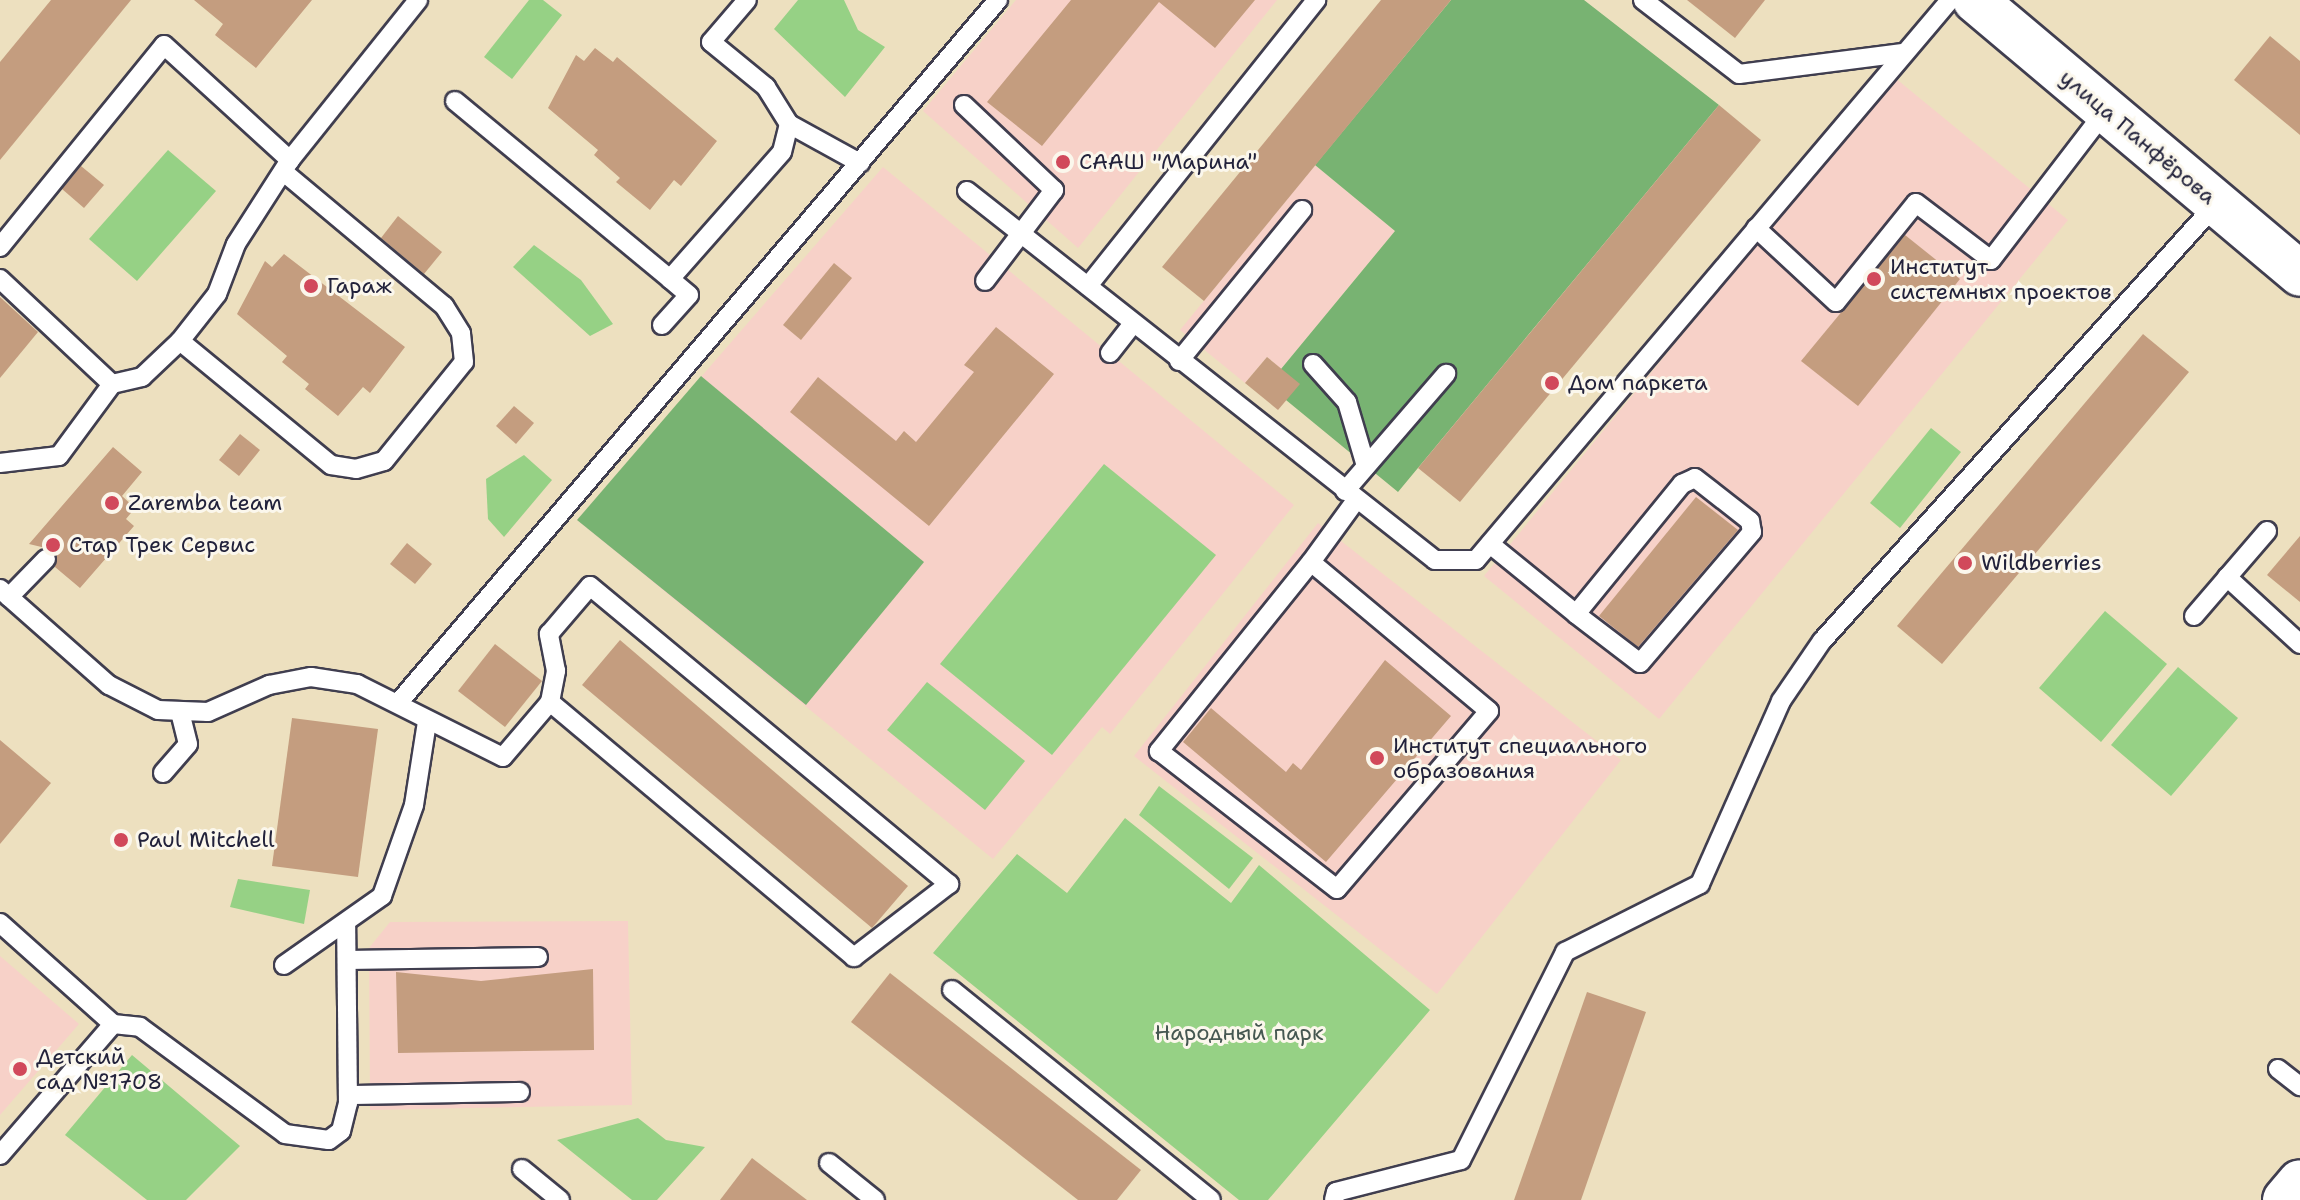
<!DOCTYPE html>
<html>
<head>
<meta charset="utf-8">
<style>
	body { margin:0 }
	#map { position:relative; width:2300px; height:1200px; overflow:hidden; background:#ede0bf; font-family:"Shantell Sans",sans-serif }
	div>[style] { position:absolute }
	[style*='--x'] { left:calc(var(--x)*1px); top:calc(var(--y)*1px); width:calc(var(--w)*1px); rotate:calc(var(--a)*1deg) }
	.built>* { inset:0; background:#f7d1c8 }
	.green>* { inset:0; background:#96d185 }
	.forest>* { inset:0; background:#78b372 }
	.building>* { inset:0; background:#c49d7f }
	.roads { filter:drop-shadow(2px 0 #403e4f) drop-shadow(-2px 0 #403e4f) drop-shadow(0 2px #403e4f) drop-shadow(0 -2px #403e4f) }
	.service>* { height:18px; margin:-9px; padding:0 9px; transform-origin:9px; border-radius:9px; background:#fff }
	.tertiary>* { height:44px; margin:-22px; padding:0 22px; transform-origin:22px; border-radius:22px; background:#fff }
	.dots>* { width:22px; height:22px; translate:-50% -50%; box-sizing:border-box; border:4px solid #fbf7ec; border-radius:50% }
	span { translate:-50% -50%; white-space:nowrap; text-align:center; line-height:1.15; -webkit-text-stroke:6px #fbf7ec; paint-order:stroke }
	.street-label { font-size:22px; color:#22223b }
	.poi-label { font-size:22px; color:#22223b }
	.left { translate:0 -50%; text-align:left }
	.park-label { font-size:22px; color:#455751 }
</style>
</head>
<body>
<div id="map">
	<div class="built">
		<i style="clip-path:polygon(1016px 0,1277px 0,1078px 248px,923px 111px)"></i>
		<i style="clip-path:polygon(1894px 77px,2068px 220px,1659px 719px,1484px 576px)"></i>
		<i style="clip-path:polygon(1315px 165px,1395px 231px,1281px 369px,1267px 357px,1245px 383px,1180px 330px)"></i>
		<i style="clip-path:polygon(883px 167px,1294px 505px,1110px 734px,1102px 727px,993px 859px,577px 520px)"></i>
		<i style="clip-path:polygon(1318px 523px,1621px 760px,1437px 994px,1134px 756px)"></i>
		<i style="clip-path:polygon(628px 921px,632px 1105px,370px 1110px,369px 948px,390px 922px)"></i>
		<i style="clip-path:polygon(0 956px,79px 1024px,0 1115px)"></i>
	</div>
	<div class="green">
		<i style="clip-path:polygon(529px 0,543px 0,562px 15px,512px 79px,484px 57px)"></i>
		<i style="clip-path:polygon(798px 0,844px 0,858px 30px,885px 47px,845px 97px,774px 29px)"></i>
		<i style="clip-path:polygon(168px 150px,216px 191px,137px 281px,89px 239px)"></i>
		<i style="clip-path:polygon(534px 245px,581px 280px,613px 324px,590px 336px,513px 267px)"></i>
		<i style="clip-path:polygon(1931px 428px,1961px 452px,1900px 528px,1870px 503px)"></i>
		<i style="clip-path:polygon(524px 455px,552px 480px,504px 537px,488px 519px,486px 479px)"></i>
		<i style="clip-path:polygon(1104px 464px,1216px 555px,1052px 755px,940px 664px)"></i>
		<i style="clip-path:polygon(2105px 611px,2167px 664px,2101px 742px,2039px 688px)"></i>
		<i style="clip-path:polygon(2178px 667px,2238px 718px,2171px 796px,2111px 745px)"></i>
		<i style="clip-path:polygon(927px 682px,1025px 761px,985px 810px,887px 730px)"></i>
		<i style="clip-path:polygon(1159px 786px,1253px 858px,1229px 889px,1139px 815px)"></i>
		<i style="clip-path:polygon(1125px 818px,1231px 903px,1259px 865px,1430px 1010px,1268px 1200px,1239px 1200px,933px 953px,1017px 854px,1067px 893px)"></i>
		<i style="clip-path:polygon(238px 879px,310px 890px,304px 924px,230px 907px)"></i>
		<i style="clip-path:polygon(132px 1055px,240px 1146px,186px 1200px,147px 1200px,65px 1135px)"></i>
		<i style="clip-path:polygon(638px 1118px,666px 1140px,705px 1147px,657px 1200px,632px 1200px,557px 1140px)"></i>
	</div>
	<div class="forest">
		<i style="clip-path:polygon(1451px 0,1584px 0,1719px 105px,1398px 492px,1286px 400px,1281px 369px,1395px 231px,1315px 165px)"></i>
		<i style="clip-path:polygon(701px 376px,924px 562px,806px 705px,577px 520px)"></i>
	</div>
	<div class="building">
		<i style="clip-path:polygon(51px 0,131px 0,0 160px,0 62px)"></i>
		<i style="clip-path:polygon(194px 0,312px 0,256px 68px,215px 35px,223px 24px)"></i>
		<i style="clip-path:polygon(1071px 0,1255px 0,1215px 48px,1159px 2px,1042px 146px,987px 102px)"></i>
		<i style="clip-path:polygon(1381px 0,1451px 0,1204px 301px,1162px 267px)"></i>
		<i style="clip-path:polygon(1687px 0,1765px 0,1735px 38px)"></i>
		<i style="clip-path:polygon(2270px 36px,2300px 61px,2300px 135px,2234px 80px)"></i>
		<i style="clip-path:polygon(595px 48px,613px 62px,617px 57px,717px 141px,681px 186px,674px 180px,650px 210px,616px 182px,620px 178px,594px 155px,598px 150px,548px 108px,576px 55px,584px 61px)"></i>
		<i style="clip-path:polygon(1719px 105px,1761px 140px,1460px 502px,1418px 468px)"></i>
		<i style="clip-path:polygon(81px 166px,104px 185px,84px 208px,62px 189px)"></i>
		<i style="clip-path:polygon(398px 216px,442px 252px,424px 274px,381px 238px)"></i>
		<i style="clip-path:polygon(1905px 235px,1960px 279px,1858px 406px,1801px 361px)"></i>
		<i style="clip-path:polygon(284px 254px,405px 347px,370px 393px,363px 387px,338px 416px,305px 389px,309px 384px,282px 362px,287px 356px,237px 314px,265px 261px,272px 267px)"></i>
		<i style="clip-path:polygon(834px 263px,852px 278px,801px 340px,783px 325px)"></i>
		<i style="clip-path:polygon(0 297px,38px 332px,0 378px)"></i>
		<i style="clip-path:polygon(996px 327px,1054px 374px,929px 526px,790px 412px,818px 377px,896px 441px,904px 431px,916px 442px,974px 372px,964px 365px)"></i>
		<i style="clip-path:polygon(2143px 334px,2189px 372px,1942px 664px,1897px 626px)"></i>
		<i style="clip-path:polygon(1267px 357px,1300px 384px,1278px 410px,1245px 383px)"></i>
		<i style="clip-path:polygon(514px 406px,534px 423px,516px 444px,496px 426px)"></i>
		<i style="clip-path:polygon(240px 434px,260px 450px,239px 476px,219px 460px)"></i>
		<i style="clip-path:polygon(113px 447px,142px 472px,122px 496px,135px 508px,126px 519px,134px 526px,80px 588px,55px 567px,54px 550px,29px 544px)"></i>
		<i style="clip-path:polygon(1696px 497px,1738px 530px,1638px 647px,1599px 616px)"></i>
		<i style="clip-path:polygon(2300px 536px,2300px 602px,2267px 575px)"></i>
		<i style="clip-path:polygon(407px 543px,432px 564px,415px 584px,390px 564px)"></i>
		<i style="clip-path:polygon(620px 640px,908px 886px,872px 928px,582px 685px)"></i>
		<i style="clip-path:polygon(495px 644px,542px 681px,505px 727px,458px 691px)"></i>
		<i style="clip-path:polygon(1385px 660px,1451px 716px,1326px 862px,1183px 742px,1211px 708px,1286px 772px,1293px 763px,1301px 770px)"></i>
		<i style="clip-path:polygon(292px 718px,378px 729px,358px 877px,272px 866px)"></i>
		<i style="clip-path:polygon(0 740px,51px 783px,0 844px)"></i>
		<i style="clip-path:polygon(593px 969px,594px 1050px,398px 1053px,396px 972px,481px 981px)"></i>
		<i style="clip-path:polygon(890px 973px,1141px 1170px,1117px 1200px,1078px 1200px,851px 1022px)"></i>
		<i style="clip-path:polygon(1587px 992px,1646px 1012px,1581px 1200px,1514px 1200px)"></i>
		<i style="clip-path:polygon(752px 1158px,807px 1200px,720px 1200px)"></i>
	</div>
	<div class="roads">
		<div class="service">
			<i style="--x:1643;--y:0;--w:121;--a:37.6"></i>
			<i style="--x:1739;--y:74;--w:165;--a:-7.3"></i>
			<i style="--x:455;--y:101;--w:279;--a:39.6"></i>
			<i style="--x:964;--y:105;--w:124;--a:43.4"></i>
			<i style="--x:1054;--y:190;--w:114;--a:127.2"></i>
			<i style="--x:789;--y:124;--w:81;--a:28.8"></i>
			<i style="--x:967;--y:191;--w:596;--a:38.25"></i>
			<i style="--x:1435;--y:560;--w:41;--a:0"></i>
			<i style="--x:1476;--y:560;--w:734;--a:-49.75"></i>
			<i style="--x:1756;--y:228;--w:109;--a:42.8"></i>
			<i style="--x:1836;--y:302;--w:127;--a:-51.1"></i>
			<i style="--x:1916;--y:203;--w:94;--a:37.2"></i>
			<i style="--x:1991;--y:260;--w:189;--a:-52.5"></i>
			<i style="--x:0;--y:247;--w:260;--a:-50.9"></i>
			<i style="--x:164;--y:45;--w:171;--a:42.4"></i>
			<i style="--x:0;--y:279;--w:154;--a:43.2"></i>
			<i style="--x:1088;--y:286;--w:366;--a:-51.4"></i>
			<i style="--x:662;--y:325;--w:40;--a:-48"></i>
			<i style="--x:689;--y:295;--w:25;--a:-140"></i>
			<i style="--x:670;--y:279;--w:169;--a:-48.6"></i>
			<i style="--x:782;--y:152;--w:29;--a:-76"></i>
			<i style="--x:789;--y:124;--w:44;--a:-121.9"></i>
			<i style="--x:766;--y:87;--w:71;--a:-140.7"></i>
			<i style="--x:711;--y:42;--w:55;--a:-49.4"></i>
			<i style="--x:180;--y:341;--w:195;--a:39.4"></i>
			<i style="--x:331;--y:465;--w:25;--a:9"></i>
			<i style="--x:356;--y:469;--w:29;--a:-16"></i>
			<i style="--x:384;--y:461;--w:127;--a:-51.1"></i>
			<i style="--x:464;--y:362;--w:29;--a:-96"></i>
			<i style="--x:461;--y:333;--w:32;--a:-122"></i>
			<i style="--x:444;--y:306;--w:206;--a:-140.1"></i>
			<i style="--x:1110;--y:353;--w:37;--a:-52"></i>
			<i style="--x:1179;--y:361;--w:195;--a:-50.8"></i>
			<i style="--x:1313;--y:364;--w:51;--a:48.2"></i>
			<i style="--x:1347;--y:402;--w:67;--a:73.5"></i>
			<i style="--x:0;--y:463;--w:59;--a:-6.8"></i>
			<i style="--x:59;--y:456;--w:89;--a:-53.6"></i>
			<i style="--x:112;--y:384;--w:31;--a:-13"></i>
			<i style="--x:142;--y:377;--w:52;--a:-43.5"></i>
			<i style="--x:180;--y:341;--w:60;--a:-51.8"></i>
			<i style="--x:217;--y:294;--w:53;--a:-69.2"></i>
			<i style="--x:236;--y:244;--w:100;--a:-57.3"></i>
			<i style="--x:290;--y:160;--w:205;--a:-51.3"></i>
			<i style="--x:1695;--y:478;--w:70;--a:38"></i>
			<i style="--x:1750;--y:521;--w:11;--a:80"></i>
			<i style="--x:1752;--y:532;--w:172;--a:130.5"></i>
			<i style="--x:1640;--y:663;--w:81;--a:-142.6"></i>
			<i style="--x:1576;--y:614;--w:168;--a:-50.8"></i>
			<i style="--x:1682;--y:484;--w:14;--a:-25"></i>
			<i style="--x:1345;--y:491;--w:155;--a:-49.2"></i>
			<i style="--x:1490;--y:544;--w:111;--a:39.1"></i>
			<i style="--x:1311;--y:562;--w:243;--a:128.8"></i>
			<i style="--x:1159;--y:751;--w:225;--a:37.8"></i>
			<i style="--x:1337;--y:889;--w:234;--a:-49.5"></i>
			<i style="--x:1489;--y:711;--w:232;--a:-140.1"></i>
			<i style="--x:1311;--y:562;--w:77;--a:-54"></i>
			<i style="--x:2227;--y:577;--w:99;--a:42.5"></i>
			<i style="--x:0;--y:589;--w:145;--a:41.4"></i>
			<i style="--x:109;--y:685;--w:55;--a:27"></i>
			<i style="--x:158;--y:710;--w:50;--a:2.3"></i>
			<i style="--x:208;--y:712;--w:67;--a:-23.9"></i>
			<i style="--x:269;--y:685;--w:43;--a:-10.8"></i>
			<i style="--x:311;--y:677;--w:47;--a:8.7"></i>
			<i style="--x:357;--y:684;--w:163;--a:26.6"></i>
			<i style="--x:503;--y:757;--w:72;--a:-49.5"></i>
			<i style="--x:550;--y:702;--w:32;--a:-79"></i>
			<i style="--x:556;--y:671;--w:38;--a:-101"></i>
			<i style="--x:549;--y:634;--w:63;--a:-49.5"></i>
			<i style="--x:590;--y:586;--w:467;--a:39.7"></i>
			<i style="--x:949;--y:884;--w:120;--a:142.5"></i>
			<i style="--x:854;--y:957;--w:397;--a:-140"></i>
			<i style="--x:9;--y:597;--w:53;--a:-45.8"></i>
			<i style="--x:2194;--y:616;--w:112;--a:-49.3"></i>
			<i style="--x:399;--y:702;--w:923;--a:-49.53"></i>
			<i style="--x:163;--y:773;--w:38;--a:-49"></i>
			<i style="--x:188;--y:744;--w:34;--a:-104"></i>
			<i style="--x:0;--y:923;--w:152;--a:41.8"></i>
			<i style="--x:347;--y:960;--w:191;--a:-0.9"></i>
			<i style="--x:284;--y:965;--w:120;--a:-35.1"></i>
			<i style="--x:382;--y:896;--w:96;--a:-70.6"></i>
			<i style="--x:414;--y:805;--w:84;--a:-81.1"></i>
			<i style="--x:952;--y:990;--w:333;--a:39"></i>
			<i style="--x:2278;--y:1069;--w:28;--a:38"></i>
			<i style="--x:349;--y:1095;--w:171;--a:-1"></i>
			<i style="--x:0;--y:1155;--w:173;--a:-49.2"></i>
			<i style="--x:113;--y:1024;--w:27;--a:6"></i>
			<i style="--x:140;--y:1027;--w:180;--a:36.4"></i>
			<i style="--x:285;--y:1134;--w:44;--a:7.8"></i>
			<i style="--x:329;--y:1140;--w:15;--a:-37"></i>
			<i style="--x:341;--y:1131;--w:29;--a:-76"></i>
			<i style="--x:348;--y:1103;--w:177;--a:-90.6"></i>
			<i style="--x:829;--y:1163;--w:59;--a:38.8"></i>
			<i style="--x:522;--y:1169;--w:49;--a:39.2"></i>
			<i style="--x:1334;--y:1200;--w:8;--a:-76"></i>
			<i style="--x:1336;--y:1192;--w:129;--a:-14.4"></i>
			<i style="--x:1461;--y:1160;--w:233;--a:-63.4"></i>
			<i style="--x:1565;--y:952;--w:151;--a:-26.7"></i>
			<i style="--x:1700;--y:884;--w:200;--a:-66.1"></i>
			<i style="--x:1781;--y:701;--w:73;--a:-55.7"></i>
			<i style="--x:1822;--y:641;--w:590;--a:-47.96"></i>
		</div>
		<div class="tertiary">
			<i style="--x:1975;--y:0;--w:425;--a:40.1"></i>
			<i style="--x:2285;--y:1200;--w:23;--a:-50"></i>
		</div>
	</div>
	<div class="dots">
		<i style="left:1063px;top:162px;background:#d1495b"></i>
		<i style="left:1874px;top:279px;background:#d1495b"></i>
		<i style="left:311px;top:286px;background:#d1495b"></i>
		<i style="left:1552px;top:383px;background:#d1495b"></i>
		<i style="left:112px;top:503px;background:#d1495b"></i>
		<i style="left:53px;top:545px;background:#d1495b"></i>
		<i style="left:1965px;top:563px;background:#d1495b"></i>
		<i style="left:1377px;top:758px;background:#d1495b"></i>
		<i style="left:121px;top:840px;background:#d1495b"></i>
		<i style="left:20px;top:1069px;background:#d1495b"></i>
	</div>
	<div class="street-label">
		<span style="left:2138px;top:137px;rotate:40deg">улица Панфёрова</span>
	</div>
	<div class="poi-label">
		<span class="left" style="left:1079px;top:162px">СААШ "Марина"</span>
		<span class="left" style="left:1890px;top:279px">Институт<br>системных проектов</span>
		<span class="left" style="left:327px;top:286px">Гараж</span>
		<span class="left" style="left:1568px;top:383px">Дом паркета</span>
		<span class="left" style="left:128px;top:503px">Zaremba team</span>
		<span class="left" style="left:69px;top:545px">Стар Трек Сервис</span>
		<span class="left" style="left:1981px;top:563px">Wildberries</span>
		<span class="left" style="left:1393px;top:758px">Институт специального<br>образования</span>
		<span class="left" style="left:137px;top:840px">Paul Mitchell</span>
		<span class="left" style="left:36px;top:1069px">Детский<br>сад №1708</span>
	</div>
	<div class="park-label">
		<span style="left:1239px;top:1033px">Народный парк</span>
	</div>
</div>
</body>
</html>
